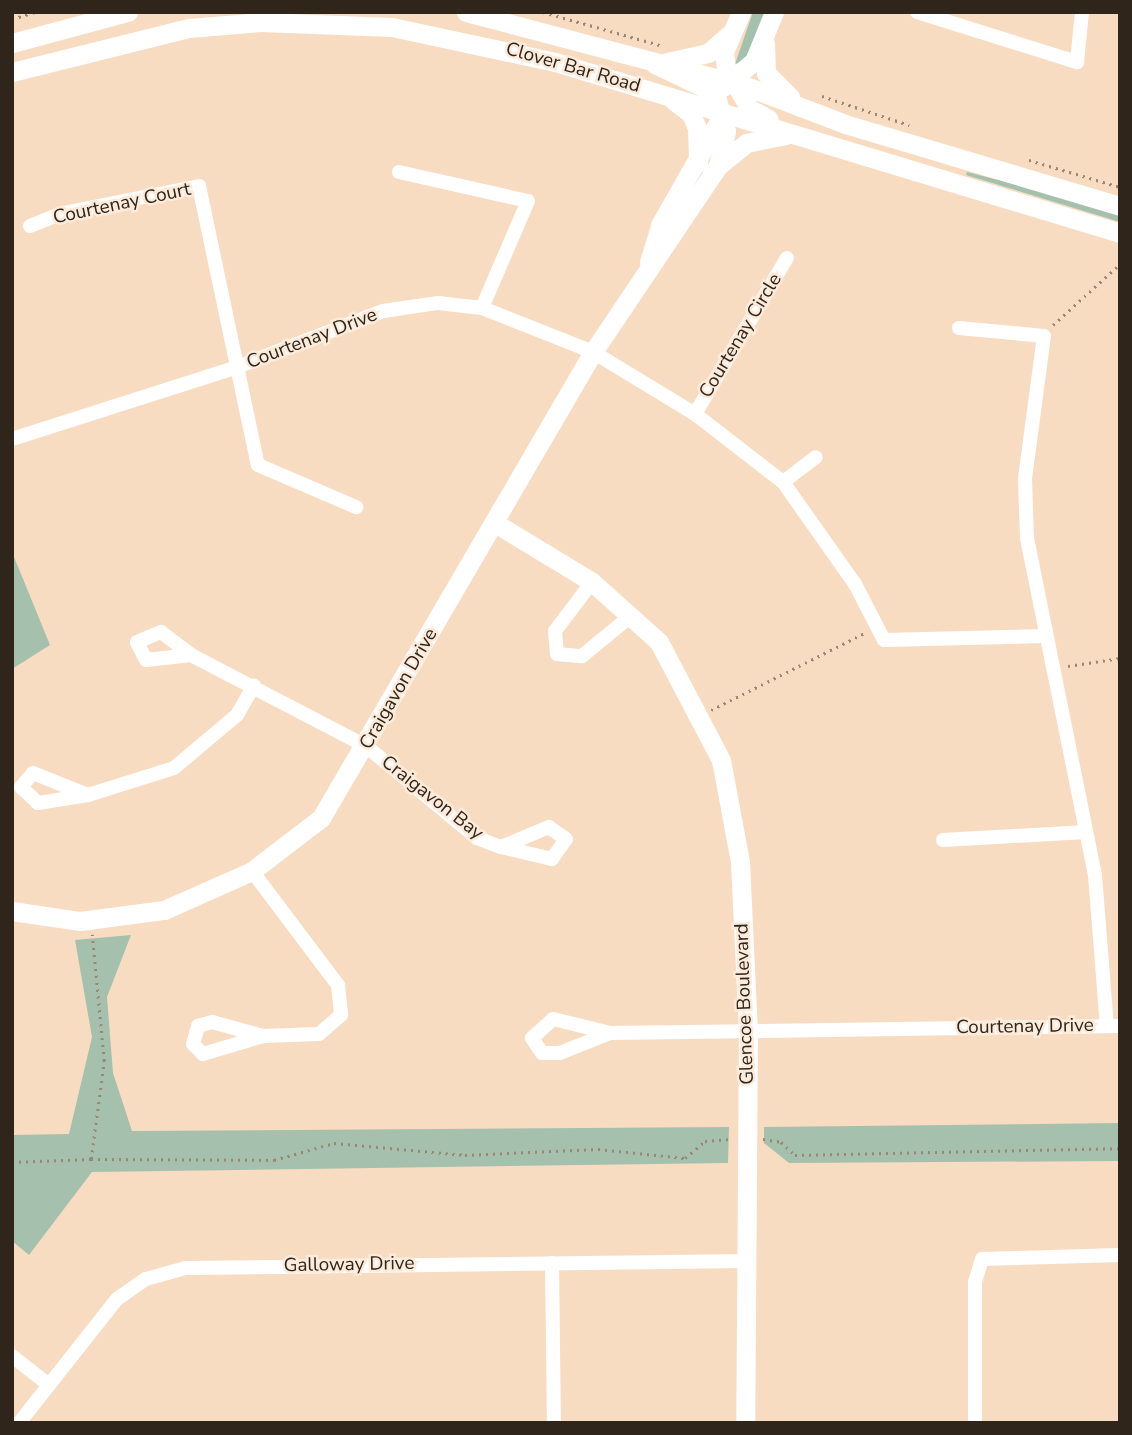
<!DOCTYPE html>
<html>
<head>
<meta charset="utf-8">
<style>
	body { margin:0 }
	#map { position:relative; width:1132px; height:1435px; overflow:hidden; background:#f8dcc1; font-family:"Nunito Sans",sans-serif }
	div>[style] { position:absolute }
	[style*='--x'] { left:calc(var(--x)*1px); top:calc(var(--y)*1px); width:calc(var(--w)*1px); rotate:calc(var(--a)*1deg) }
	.green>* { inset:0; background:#a5c0ac }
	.path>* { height:2.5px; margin-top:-1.25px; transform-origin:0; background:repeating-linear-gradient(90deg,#998673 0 2px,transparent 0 7px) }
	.street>* { height:14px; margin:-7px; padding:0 7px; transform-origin:7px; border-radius:7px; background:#fff }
	.secondary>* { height:19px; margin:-9.5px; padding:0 9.5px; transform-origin:9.5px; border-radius:9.5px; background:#fff }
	span { translate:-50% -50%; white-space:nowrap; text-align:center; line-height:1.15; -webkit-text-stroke:5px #fcebdb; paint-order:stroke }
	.street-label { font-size:19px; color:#2f251b }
	.frame { position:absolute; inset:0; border:14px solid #2f251b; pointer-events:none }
</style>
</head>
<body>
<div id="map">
	<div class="green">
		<i style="clip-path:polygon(753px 12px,767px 12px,749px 60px,735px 64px)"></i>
		<i style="clip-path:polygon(967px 172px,1120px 211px,1120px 222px,966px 175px)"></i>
		<i style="clip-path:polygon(12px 552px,50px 645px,12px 669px)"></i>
		<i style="clip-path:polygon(131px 935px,107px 997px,113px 1073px,132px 1131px,729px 1127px,728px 1163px,92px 1172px,29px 1255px,12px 1241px,12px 1135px,69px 1134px,92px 1037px,75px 940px)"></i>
		<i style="clip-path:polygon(1120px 1123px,1120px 1161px,789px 1163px,764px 1143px,764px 1127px)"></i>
	</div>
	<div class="path">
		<i style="--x:543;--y:12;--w:125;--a:15.8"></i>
		<i style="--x:12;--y:19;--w:24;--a:-17"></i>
		<i style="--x:822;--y:96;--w:92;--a:18.4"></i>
		<i style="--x:1029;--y:160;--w:95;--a:16.5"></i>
		<i style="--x:1053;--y:325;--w:91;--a:-42.3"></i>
		<i style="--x:1068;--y:666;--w:53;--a:-8.7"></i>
		<i style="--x:711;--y:710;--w:172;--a:-26.6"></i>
		<i style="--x:763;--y:1139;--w:18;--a:9"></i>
		<i style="--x:781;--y:1142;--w:19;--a:43"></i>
		<i style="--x:795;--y:1155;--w:325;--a:-1.2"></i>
		<i style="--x:91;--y:1159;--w:183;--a:0.3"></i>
		<i style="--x:274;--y:1160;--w:62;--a:-15.8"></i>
		<i style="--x:334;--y:1143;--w:132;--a:5.2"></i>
		<i style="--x:465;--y:1155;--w:133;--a:-2.6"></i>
		<i style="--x:598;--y:1149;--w:87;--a:5.9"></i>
		<i style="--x:685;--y:1158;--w:26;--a:-40"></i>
		<i style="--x:705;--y:1141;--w:27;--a:-4"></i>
		<i style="--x:12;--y:1162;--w:79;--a:-2.2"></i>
		<i style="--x:91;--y:1159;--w:99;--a:-82.4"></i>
		<i style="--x:104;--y:1061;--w:127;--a:-95.4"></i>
	</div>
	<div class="street">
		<i style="--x:917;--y:12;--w:168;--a:17.4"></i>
		<i style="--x:1077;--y:62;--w:50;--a:-84.3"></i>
		<i style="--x:399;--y:172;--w:132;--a:12.7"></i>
		<i style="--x:528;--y:201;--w:116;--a:113.3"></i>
		<i style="--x:30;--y:226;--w:35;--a:-22"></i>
		<i style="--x:63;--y:213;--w:139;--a:-11.2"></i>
		<i style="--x:199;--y:186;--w:285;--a:78.1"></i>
		<i style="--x:258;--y:465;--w:107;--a:23.2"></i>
		<i style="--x:959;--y:328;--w:85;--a:5.4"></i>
		<i style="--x:1044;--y:336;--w:144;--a:97.6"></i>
		<i style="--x:1025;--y:479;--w:59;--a:88.1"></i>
		<i style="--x:1027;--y:538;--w:344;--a:78.6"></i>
		<i style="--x:1095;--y:875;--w:151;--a:85.5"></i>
		<i style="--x:695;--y:414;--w:181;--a:-59.5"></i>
		<i style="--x:12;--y:439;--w:236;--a:-17.7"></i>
		<i style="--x:237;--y:367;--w:156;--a:-21"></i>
		<i style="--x:383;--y:311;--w:56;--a:-8.3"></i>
		<i style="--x:438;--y:303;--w:44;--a:6.5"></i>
		<i style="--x:482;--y:308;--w:119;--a:21.6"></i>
		<i style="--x:593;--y:352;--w:119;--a:31.3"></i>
		<i style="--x:695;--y:414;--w:111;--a:37.7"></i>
		<i style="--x:783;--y:482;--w:125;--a:54.8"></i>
		<i style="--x:855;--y:584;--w:63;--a:62.6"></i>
		<i style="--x:884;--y:640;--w:161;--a:-1.4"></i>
		<i style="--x:783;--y:482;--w:41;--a:-37.1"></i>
		<i style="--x:592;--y:582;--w:61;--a:127.1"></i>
		<i style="--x:555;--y:631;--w:23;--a:85"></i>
		<i style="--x:557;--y:654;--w:25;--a:5"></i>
		<i style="--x:582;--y:656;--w:65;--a:-39.4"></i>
		<i style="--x:191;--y:655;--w:45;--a:173.7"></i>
		<i style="--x:146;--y:660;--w:20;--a:-117"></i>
		<i style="--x:137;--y:642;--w:26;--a:-23"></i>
		<i style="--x:161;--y:632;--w:38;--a:37"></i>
		<i style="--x:191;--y:655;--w:197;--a:27.5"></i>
		<i style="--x:366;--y:746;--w:144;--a:39.7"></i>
		<i style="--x:477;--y:838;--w:26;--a:21"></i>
		<i style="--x:501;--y:847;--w:52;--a:13.2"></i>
		<i style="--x:552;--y:859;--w:24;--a:-55"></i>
		<i style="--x:566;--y:839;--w:21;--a:-145"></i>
		<i style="--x:549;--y:827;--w:52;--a:157.4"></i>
		<i style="--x:33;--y:773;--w:59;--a:21.8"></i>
		<i style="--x:88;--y:795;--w:51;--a:170.9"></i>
		<i style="--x:38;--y:803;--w:23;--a:-137"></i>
		<i style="--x:21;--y:787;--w:18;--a:-49"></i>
		<i style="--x:88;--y:795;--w:90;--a:-17.4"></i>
		<i style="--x:174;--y:768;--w:82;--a:-40.1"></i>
		<i style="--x:237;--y:715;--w:34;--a:-60"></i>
		<i style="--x:943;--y:840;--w:143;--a:-3.2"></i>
		<i style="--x:252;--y:871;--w:143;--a:53"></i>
		<i style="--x:338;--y:985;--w:30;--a:84"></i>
		<i style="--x:341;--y:1015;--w:29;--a:139"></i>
		<i style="--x:319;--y:1034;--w:56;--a:178"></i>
		<i style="--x:212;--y:1022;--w:53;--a:15.4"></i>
		<i style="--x:263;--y:1036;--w:63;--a:163.3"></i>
		<i style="--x:203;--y:1054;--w:14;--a:-135"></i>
		<i style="--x:193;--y:1044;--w:19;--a:-74"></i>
		<i style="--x:198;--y:1026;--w:15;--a:-16"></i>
		<i style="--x:610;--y:1033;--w:54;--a:158.2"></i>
		<i style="--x:560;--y:1053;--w:18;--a:180"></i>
		<i style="--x:542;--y:1053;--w:18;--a:-124"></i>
		<i style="--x:532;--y:1038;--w:28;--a:-42"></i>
		<i style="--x:553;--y:1019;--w:59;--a:13.8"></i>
		<i style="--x:610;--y:1033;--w:510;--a:-0.79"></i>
		<i style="--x:552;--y:1263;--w:160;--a:89.3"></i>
		<i style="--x:12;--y:1356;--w:47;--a:38.1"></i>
		<i style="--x:19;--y:1423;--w:158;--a:-51.7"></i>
		<i style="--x:117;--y:1299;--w:35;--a:-35"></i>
		<i style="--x:146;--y:1279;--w:41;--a:-15.4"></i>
		<i style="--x:186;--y:1268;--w:561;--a:-0.71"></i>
		<i style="--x:975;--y:1423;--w:141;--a:-90"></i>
		<i style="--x:975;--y:1282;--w:24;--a:-73"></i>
		<i style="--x:982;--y:1259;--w:138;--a:-1.7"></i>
	</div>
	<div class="secondary">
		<i style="--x:466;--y:12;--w:290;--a:14.8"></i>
		<i style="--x:746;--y:86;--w:106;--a:21"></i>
		<i style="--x:845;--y:124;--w:287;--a:16.6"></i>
		<i style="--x:741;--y:12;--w:43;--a:113"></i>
		<i style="--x:724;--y:52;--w:16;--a:83"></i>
		<i style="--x:726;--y:68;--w:48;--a:59.7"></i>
		<i style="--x:750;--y:109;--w:21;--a:28"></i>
		<i style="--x:12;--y:43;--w:120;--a:-15"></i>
		<i style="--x:765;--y:43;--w:30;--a:88"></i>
		<i style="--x:766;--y:73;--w:34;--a:45"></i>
		<i style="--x:667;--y:62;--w:42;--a:-12.4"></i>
		<i style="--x:708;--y:53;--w:29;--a:-41"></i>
		<i style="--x:12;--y:72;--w:182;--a:-14"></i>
		<i style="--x:189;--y:28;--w:72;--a:-4.8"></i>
		<i style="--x:261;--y:22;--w:131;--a:2.2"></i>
		<i style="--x:392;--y:27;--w:167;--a:12.1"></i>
		<i style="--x:555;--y:62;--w:590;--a:16.84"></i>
		<i style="--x:723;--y:87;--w:40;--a:-40"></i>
		<i style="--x:754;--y:61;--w:53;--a:-67.8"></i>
		<i style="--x:674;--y:101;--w:21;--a:37"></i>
		<i style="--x:691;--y:114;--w:15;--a:67"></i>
		<i style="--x:697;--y:128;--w:35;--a:88"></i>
		<i style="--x:718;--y:166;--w:36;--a:-39"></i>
		<i style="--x:746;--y:143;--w:41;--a:-11.3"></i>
		<i style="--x:649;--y:262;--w:39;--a:-73"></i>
		<i style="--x:660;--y:225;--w:128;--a:-60.4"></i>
		<i style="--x:495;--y:523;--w:114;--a:31.3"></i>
		<i style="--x:592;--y:582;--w:90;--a:41.8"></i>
		<i style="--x:659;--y:642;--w:133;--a:62.3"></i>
		<i style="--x:721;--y:760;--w:104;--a:79.4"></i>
		<i style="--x:740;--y:862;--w:168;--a:87.3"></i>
		<i style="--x:748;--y:1030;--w:393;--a:90.4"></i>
		<i style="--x:12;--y:911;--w:69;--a:8.4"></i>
		<i style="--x:80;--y:921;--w:85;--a:-7.5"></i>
		<i style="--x:164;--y:910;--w:96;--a:-23.9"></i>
		<i style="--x:252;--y:871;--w:87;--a:-37.5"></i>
		<i style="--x:321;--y:818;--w:540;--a:-59.73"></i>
		<i style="--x:593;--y:352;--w:224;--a:-56.1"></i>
		<i style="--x:718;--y:166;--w:36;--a:-77"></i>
		<i style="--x:726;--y:131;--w:40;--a:-106"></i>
		<i style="--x:715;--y:93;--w:67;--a:-154.2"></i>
	</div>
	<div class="street-label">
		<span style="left:573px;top:68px;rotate:16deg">Clover Bar Road</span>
		<span style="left:122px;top:204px;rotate:-12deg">Courtenay Court</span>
		<span style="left:741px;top:336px;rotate:-59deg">Courtenay Circle</span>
		<span style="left:312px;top:339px;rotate:-21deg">Courtenay Drive</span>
		<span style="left:399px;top:689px;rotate:-60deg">Craigavon Drive</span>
		<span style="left:432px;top:798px;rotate:38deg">Craigavon Bay</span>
		<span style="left:745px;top:1004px;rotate:-92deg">Glencoe Boulevard</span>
		<span style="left:1025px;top:1027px;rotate:-1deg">Courtenay Drive</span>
		<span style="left:349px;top:1265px;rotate:-1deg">Galloway Drive</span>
	</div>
	<div class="frame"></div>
</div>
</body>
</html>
